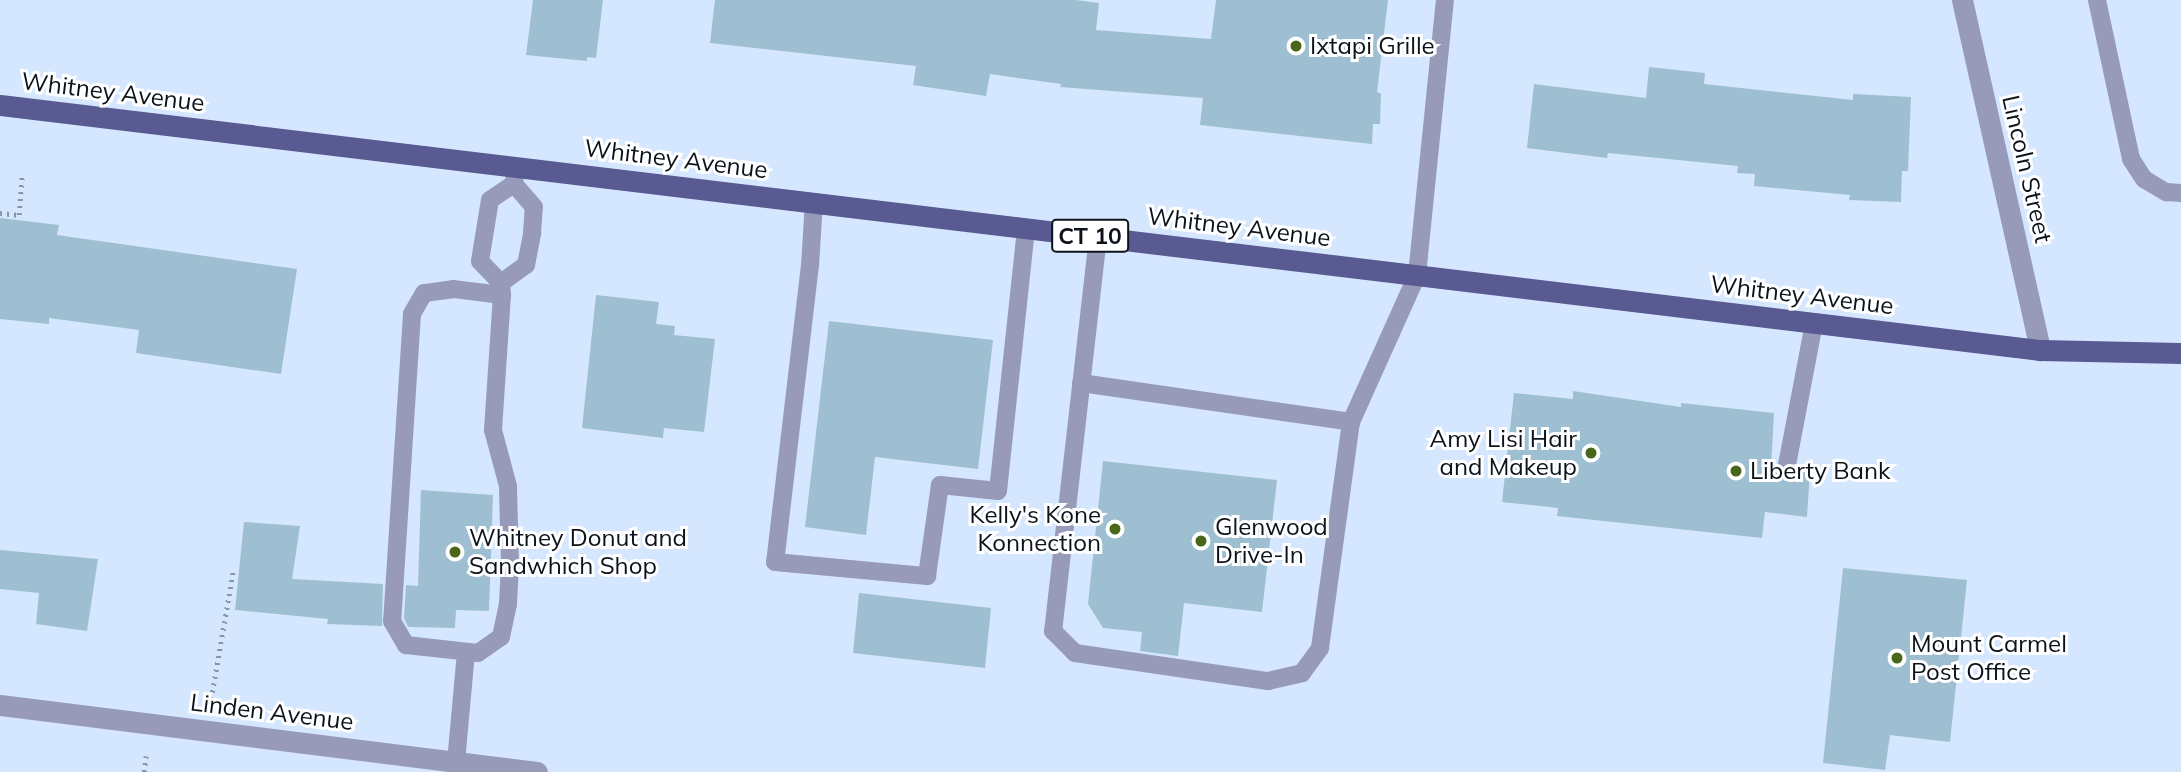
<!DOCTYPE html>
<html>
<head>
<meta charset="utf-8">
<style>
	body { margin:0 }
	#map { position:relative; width:2181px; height:772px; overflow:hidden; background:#d5e7ff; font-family:Mulish,sans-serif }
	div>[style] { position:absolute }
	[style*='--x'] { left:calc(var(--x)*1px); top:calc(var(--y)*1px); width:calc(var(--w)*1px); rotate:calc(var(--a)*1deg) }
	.building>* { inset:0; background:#9ebfd1 }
	.path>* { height:4.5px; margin-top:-2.25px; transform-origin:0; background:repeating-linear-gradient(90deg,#8996a8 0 2px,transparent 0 7px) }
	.lane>* { height:18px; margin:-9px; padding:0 9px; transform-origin:9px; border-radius:9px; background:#989aba }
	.street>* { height:21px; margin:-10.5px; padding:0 10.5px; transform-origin:10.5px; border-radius:10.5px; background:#989aba }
	.primary>* { height:21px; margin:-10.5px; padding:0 10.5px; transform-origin:10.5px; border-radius:10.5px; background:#595a92 }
	.dots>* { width:19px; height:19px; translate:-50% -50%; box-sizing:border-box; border:4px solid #fff; border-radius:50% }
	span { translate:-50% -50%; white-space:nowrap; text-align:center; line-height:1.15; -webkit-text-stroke:6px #fff; paint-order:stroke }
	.shield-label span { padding:2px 5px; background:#fff; border:2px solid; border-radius:5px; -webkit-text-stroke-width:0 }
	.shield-label { font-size:23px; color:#0c121a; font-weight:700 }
	.poi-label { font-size:24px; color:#0c121a }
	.left { translate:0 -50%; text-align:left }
	.right { translate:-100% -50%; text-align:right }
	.street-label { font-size:24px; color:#0c121a }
</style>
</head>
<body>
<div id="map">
	<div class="building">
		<i style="clip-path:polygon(533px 0,603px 0,596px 58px,587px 57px,587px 61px,526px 55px)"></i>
		<i style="clip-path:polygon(715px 0,1076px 0,1099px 3px,1096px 30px,1211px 39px,1216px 0,1388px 0,1377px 92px,1381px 94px,1380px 124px,1373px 124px,1372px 144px,1200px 125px,1203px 98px,1060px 87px,1061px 84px,990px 74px,986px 96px,913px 85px,916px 66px,710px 43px)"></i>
		<i style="clip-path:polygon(1649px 67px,1705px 73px,1704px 84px,1853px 100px,1853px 94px,1911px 97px,1908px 171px,1902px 171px,1901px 202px,1849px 200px,1850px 195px,1754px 186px,1755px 174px,1737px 173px,1738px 166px,1608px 153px,1607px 158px,1527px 148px,1534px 84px,1646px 98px)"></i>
		<i style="clip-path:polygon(0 218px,59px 225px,57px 235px,297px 269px,281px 374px,136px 353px,139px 330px,49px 318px,49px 324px,0 319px)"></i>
		<i style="clip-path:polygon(596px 295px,659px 302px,656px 324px,675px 326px,674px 335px,715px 339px,704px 432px,664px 428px,663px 438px,582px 428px)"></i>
		<i style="clip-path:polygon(829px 321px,993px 340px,978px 469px,875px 457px,866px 535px,805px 527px)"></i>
		<i style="clip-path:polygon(1573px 391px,1681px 407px,1681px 403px,1774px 413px,1771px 468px,1785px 481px,1794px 478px,1797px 471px,1810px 472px,1807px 517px,1765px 512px,1762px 538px,1557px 516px,1558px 508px,1502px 502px,1514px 393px,1573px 399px)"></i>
		<i style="clip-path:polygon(1103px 461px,1277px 480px,1262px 612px,1184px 603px,1178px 656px,1140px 651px,1142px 632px,1103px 628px,1088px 604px)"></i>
		<i style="clip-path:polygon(421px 490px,493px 495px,489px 611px,456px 610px,455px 628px,408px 627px,404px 618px,406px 585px,418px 586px)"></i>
		<i style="clip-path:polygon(244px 522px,300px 526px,292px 579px,383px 584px,382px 626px,327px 624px,328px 619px,235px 610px)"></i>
		<i style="clip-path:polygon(0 550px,98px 559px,87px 631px,36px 624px,39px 593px,0 589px)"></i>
		<i style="clip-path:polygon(1843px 568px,1967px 580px,1950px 742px,1890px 735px,1885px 770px,1823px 763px)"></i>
		<i style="clip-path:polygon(859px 593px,991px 608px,985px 668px,853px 653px)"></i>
	</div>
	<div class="path">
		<i style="--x:0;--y:213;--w:19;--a:6"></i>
		<i style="--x:19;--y:215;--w:40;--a:-85.7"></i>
		<i style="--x:211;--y:699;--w:129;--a:-80.2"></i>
		<i style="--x:144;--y:772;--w:16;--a:-83"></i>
	</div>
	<div class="lane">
		<i style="--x:2097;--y:0;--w:163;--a:77.9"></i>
		<i style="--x:2131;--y:159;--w:24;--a:57"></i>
		<i style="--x:2144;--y:179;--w:26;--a:31"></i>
		<i style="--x:2166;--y:192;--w:15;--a:4"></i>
		<i style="--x:814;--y:202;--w:63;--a:93.6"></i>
		<i style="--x:810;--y:265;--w:299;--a:96.7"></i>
		<i style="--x:775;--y:562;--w:153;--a:5.3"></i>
		<i style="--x:927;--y:576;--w:92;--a:-81.9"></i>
		<i style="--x:940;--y:485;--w:58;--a:5.9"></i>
		<i style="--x:998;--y:491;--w:264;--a:-83.9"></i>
		<i style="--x:1098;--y:237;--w:397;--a:96.5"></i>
		<i style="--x:1053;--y:631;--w:31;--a:45"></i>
		<i style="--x:1075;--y:653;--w:195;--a:8.3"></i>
		<i style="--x:1268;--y:681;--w:35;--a:-13"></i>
		<i style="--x:1302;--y:673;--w:31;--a:-54"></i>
		<i style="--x:1320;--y:648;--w:228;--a:-82.2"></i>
		<i style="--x:1351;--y:422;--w:161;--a:-65.8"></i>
		<i style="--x:1417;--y:275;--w:276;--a:-84.2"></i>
		<i style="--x:501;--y:283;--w:31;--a:-36"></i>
		<i style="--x:526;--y:265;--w:33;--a:-79"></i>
		<i style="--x:532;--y:233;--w:26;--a:-86"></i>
		<i style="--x:534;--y:207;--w:30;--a:-131"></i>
		<i style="--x:514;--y:184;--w:9;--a:-84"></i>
		<i style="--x:502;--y:295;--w:48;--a:-172.9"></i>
		<i style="--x:454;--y:289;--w:30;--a:172"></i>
		<i style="--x:424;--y:293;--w:24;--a:120"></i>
		<i style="--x:412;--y:314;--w:308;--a:93.7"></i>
		<i style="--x:392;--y:621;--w:28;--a:60"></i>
		<i style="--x:406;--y:645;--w:72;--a:6.3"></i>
		<i style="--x:478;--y:653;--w:28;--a:-35"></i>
		<i style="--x:501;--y:637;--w:34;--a:-78"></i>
		<i style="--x:508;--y:604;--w:40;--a:-87.1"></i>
		<i style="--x:510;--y:564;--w:78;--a:-91.5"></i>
		<i style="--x:508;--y:486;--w:58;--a:-105"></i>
		<i style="--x:493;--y:430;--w:135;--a:-86.2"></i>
		<i style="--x:502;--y:295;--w:12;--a:-95"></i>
		<i style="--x:501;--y:283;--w:30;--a:-134"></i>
		<i style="--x:480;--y:261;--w:62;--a:-80.7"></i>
		<i style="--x:490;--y:200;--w:29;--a:-34"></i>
		<i style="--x:1081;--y:383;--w:273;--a:8.2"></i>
		<i style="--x:1786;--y:470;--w:150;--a:-79.2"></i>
		<i style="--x:456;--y:762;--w:110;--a:-84.8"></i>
	</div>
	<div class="street">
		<i style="--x:1962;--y:0;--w:359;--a:77.4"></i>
		<i style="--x:0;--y:705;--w:541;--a:7.11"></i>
	</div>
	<div class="primary">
		<i style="--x:0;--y:105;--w:2055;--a:6.85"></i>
		<i style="--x:2040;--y:350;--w:141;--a:1.2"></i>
	</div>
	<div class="dots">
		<i style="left:1296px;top:46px;background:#49671a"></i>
		<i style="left:1591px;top:453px;background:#49671a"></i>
		<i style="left:1736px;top:471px;background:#49671a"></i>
		<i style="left:1115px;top:529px;background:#49671a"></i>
		<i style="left:1201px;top:541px;background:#49671a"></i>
		<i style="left:455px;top:552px;background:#49671a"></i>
		<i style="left:1897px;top:658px;background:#49671a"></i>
	</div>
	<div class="shield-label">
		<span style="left:1090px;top:236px">CT 10</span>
	</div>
	<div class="poi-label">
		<span class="left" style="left:1310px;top:46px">Ixtapi Grille</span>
		<span class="right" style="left:1577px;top:453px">Amy Lisi Hair<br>and Makeup</span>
		<span class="left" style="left:1750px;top:471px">Liberty Bank</span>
		<span class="right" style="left:1101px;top:529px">Kelly's Kone<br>Konnection</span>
		<span class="left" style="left:1215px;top:541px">Glenwood<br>Drive-In</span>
		<span class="left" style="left:469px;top:552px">Whitney Donut and<br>Sandwhich Shop</span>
		<span class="left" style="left:1911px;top:658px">Mount Carmel<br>Post Office</span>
	</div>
	<div class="street-label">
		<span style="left:113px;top:92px;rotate:7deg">Whitney Avenue</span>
		<span style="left:676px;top:159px;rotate:7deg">Whitney Avenue</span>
		<span style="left:2027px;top:169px;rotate:77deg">Lincoln Street</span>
		<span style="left:1239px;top:227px;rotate:7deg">Whitney Avenue</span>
		<span style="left:1802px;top:295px;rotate:7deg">Whitney Avenue</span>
		<span style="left:272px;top:712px;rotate:7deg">Linden Avenue</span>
	</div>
</div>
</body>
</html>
